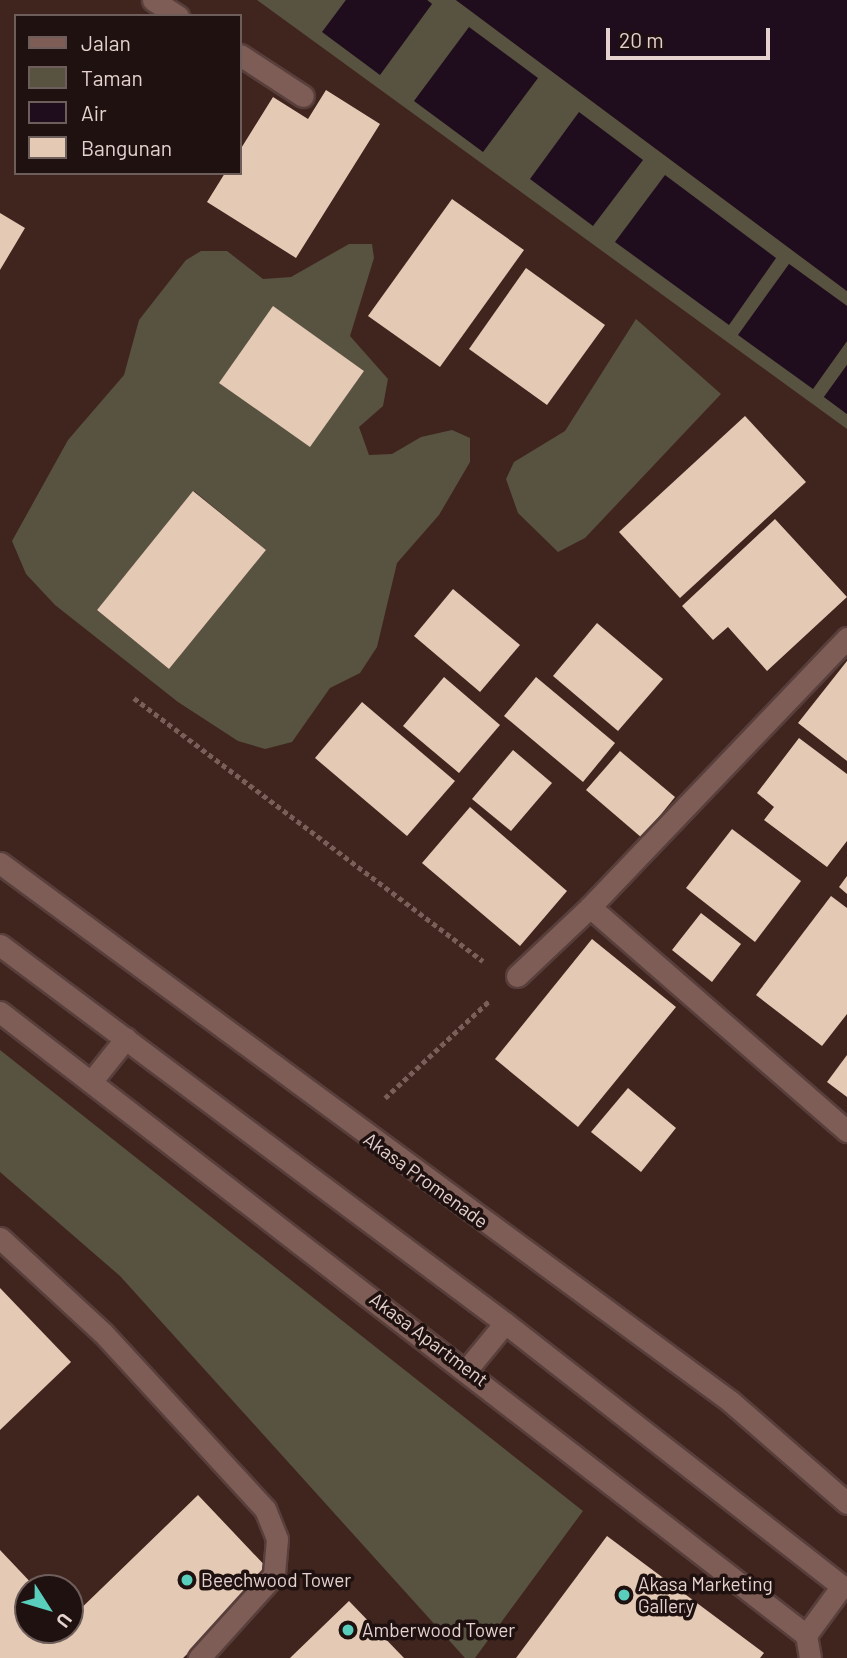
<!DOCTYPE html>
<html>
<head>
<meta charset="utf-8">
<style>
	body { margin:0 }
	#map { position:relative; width:847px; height:1658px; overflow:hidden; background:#40241e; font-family:Barlow,sans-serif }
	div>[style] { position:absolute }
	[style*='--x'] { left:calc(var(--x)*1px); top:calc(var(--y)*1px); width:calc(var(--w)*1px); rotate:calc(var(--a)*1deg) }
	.green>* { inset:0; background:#585241 }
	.water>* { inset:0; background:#1f0d1d }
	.building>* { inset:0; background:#e4c9b4 }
	.path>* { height:4.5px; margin-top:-2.25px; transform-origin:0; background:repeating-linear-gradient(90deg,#785f59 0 5px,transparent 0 8.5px) }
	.roads { filter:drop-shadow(2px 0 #583f3b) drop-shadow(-2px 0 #583f3b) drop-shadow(0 2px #583f3b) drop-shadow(0 -2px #583f3b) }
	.minor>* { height:21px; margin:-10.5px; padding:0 10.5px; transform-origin:10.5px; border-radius:10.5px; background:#7e5d56 }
	.dots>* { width:19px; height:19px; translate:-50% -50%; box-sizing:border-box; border:4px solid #1e110f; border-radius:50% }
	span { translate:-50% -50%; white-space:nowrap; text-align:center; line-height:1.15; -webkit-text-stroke:7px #1e110f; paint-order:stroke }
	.street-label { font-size:19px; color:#e5d1cd }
	.poi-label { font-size:19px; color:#e5d1cd }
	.left { translate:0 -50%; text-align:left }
	.legend { position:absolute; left:14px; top:14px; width:228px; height:161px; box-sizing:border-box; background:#1e110f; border:2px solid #6e5e5b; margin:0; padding:9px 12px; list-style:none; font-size:21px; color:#e5d1cd }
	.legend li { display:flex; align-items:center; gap:14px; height:35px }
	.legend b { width:35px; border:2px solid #6e5e5b }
	.north { position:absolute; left:14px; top:1574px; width:70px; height:70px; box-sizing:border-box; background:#1e110f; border:2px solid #6e5e5b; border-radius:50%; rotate:127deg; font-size:19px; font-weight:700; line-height:28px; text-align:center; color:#e5d1cd }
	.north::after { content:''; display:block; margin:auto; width:24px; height:32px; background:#5acebd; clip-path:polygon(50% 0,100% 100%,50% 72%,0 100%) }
	.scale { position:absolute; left:606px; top:28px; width:164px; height:32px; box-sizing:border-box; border:4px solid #e5d1cd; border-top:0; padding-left:9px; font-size:21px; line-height:24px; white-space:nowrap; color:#e5d1cd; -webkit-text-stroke:5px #1e110f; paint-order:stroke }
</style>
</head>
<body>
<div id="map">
	<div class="green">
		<i style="clip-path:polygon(257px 0,346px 0,323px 32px,432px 4px,427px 0,456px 0,847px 291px,847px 306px,789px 264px,813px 388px,847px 341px,847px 365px,824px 397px,847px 414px,847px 429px)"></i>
		<i style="clip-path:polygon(evenodd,349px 244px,372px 244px,374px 258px,350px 336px,388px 379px,383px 406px,359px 427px,369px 455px,392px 454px,421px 437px,452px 430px,470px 438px,470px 462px,439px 515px,397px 563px,377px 647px,360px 673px,330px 688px,292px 742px,265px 749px,238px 741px,178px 702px,55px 605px,26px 574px,12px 541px,68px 440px,124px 375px,139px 320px,186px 260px,201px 251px,227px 251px,263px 279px,291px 277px,349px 244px,273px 307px,364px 371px,310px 446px,273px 307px,349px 244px,194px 491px,266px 550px,169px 669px,97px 610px,194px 491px)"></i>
		<i style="clip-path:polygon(636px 319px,721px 394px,585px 538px,558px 552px,518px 513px,506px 479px,514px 462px,565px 431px)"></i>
		<i style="clip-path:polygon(0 1050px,583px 1511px,475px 1658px,465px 1658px,120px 1276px,0 1172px)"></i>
	</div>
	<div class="water">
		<i style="clip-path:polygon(346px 0,427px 0,432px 4px,380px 75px,322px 32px)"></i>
		<i style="clip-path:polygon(456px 0,847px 0,847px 291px)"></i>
		<i style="clip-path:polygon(469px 27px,538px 78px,483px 152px,414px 101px)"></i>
		<i style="clip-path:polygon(579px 112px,643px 160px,593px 226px,530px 179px)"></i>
		<i style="clip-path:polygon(665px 175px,776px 258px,729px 325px,615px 242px)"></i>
		<i style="clip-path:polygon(789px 264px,847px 306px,847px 341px,813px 389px,738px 335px)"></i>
		<i style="clip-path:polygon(847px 365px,847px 414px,824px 397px)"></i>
	</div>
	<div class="building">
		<i style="clip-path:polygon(326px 90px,380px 124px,296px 258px,207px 202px,225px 173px,240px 173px,240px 150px,273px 97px,308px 119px)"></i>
		<i style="clip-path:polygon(452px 199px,524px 250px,440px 367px,368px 316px)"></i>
		<i style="clip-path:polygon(0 213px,25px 228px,0 270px)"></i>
		<i style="clip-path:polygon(526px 268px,605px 325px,547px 405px,469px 349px)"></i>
		<i style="clip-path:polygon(273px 306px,364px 371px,310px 447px,219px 383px)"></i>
		<i style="clip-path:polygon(745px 416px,806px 482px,680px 598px,619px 532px)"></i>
		<i style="clip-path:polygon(193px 491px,266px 550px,169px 669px,97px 610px)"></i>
		<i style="clip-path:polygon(775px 519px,847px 597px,767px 671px,728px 627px,713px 640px,682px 606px)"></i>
		<i style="clip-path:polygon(453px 589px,520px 645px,480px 692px,414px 636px)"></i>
		<i style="clip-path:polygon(597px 623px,663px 679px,618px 731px,553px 676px)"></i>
		<i style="clip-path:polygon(847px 661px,847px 761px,798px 723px)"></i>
		<i style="clip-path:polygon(444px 677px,500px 725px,459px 773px,403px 726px)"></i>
		<i style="clip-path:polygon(536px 677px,615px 743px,583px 782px,504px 716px)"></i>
		<i style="clip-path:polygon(362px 702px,455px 781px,407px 836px,315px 758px)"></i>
		<i style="clip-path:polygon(799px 738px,847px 774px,847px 841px,827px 867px,764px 820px,774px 807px,757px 793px)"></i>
		<i style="clip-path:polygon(513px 750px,552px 783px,511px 831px,472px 799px)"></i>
		<i style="clip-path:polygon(620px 751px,675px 797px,642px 838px,586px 790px)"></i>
		<i style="clip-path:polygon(470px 807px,567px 891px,520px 946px,422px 863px)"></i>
		<i style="clip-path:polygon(732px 829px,801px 881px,755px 942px,686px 888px)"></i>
		<i style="clip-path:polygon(847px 876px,847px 894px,839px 887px)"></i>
		<i style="clip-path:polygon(831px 896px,847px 908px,847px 1014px,822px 1046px,756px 995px)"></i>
		<i style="clip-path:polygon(701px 913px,741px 944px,712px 982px,672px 950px)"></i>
		<i style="clip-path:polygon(592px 939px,676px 1007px,578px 1127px,495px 1059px)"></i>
		<i style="clip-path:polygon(847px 1055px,847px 1097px,827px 1082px)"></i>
		<i style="clip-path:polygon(628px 1088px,676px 1128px,641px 1172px,591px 1132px)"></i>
		<i style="clip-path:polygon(0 1288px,71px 1362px,0 1430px)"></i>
		<i style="clip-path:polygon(198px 1495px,272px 1573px,183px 1658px,0 1658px,0 1550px,36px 1588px,28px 1588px,28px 1630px,70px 1630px,70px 1619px)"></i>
		<i style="clip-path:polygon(607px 1536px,764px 1653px,760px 1658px,516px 1658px)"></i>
		<i style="clip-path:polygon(349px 1601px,404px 1658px,290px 1658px)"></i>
	</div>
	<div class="path">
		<i style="--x:134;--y:698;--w:437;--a:37"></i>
		<i style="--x:385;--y:1098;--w:142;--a:-43"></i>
	</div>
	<div class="roads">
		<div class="minor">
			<i style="--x:153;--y:0;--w:30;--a:33"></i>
			<i style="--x:240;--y:55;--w:75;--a:33.1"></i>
			<i style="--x:847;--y:638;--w:372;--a:133.7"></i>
			<i style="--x:590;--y:907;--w:341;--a:41.1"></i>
			<i style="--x:0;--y:863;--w:907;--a:36.39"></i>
			<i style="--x:730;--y:1401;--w:155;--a:41.1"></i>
			<i style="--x:0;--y:945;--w:631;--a:36.82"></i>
			<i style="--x:505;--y:1323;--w:427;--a:38"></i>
			<i style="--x:842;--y:1586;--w:61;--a:126.3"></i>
			<i style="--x:517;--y:976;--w:100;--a:-43.4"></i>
			<i style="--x:0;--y:1012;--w:1019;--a:37.7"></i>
			<i style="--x:91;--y:1082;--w:56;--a:-51.5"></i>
			<i style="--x:0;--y:1238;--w:140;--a:42.7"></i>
			<i style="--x:103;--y:1333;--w:239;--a:47.4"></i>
			<i style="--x:265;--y:1509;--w:32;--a:68"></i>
			<i style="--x:277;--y:1539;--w:36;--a:95"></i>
			<i style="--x:274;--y:1575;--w:112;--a:132.1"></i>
			<i style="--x:468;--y:1368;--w:58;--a:-50.6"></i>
			<i style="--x:806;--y:1635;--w:23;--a:80"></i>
		</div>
	</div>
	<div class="dots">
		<i style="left:187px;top:1580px;background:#5acebd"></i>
		<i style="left:624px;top:1595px;background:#5acebd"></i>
		<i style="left:348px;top:1630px;background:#5acebd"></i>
	</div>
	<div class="street-label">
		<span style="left:426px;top:1180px;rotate:36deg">Akasa Promenade</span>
		<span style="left:429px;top:1339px;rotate:37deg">Akasa Apartment</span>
	</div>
	<div class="poi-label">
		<span class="left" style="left:201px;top:1580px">Beechwood Tower</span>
		<span class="left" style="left:638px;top:1595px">Akasa Marketing<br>Gallery</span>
		<span class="left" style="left:362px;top:1630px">Amberwood Tower</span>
	</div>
	<ul class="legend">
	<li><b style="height:9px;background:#7e5d56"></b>Jalan</li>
	<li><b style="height:19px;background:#585241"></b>Taman</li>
	<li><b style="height:19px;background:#1f0d1d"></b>Air</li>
	<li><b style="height:19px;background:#e4c9b4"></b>Bangunan</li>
	</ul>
	<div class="north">U</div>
	<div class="scale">20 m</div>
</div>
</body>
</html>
